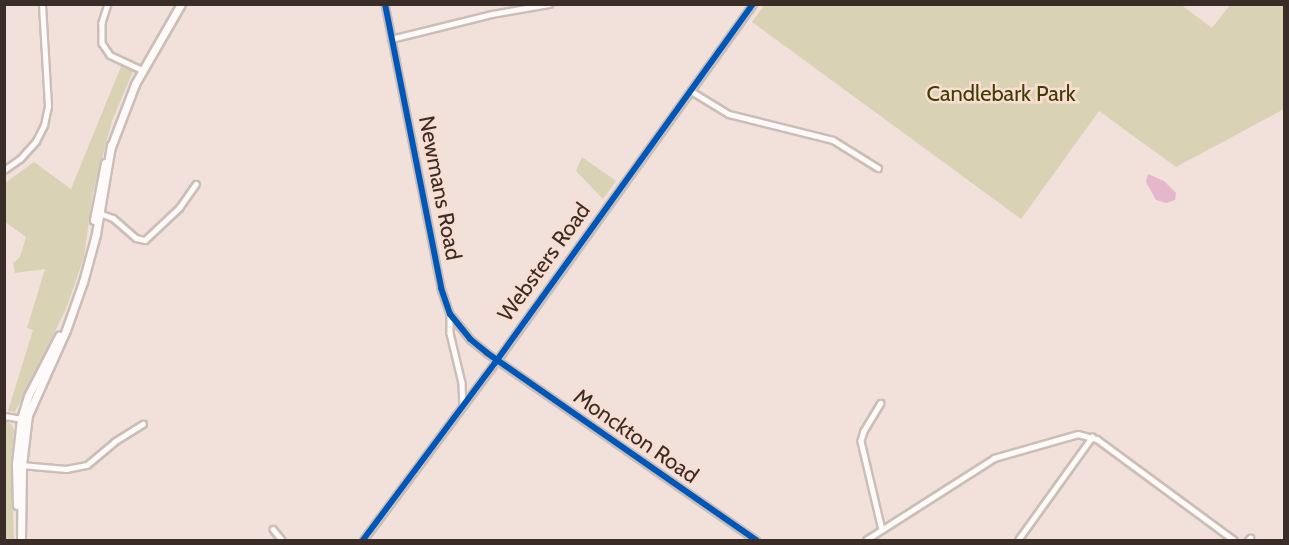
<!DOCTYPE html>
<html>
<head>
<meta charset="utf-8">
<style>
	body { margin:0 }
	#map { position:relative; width:1289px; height:545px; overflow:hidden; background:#f1e1da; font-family:Cabin,sans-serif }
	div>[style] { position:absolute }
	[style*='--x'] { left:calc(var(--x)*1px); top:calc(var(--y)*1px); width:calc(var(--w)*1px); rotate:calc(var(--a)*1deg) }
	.green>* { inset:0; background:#d9d2b5 }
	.water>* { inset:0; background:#e6b6cd }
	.roads { filter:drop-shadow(2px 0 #cbbdb7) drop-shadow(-2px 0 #cbbdb7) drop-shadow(0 2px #cbbdb7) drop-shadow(0 -2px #cbbdb7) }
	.street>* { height:4.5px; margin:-2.25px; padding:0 2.25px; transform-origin:2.25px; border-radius:2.25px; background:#fdfaf9 }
	.primary>* { height:7px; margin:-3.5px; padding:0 3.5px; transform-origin:3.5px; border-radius:3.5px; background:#fdfaf9 }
	.cycleway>* { height:6px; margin:-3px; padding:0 3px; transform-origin:3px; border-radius:3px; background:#0057b8 }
	span { translate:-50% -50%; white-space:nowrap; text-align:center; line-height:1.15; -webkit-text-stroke:5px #faddd1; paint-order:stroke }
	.park-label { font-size:22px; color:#3e3c05 }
	.street-label { font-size:22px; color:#3a2d27 }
	.frame { position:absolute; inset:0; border:6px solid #3a2d27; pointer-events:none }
</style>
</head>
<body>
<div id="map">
	<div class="green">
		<i style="clip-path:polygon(765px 4px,1180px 4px,1212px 28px,1230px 5px,1284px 5px,1284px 109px,1176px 167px,1099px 111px,1021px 219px,752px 22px)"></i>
		<i style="clip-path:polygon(122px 64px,134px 69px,112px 121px,93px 192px,84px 257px,66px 309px,15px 412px,8px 411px,33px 330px,27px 328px,45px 269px,15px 273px,13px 263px,20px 257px,26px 237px,5px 222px,5px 183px,34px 162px,71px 189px)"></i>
		<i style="clip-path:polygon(582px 157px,616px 181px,603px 199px,576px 171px)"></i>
		<i style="clip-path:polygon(5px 420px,11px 424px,14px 430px,11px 462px,14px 540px,5px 540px)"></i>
	</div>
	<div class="water">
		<i style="clip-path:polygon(1148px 174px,1164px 181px,1176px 193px,1175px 200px,1166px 203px,1156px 200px,1146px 182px)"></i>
	</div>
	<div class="roads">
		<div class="street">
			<i style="--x:108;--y:4;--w:20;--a:108"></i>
			<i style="--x:102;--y:23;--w:20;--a:90"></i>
			<i style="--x:102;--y:43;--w:14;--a:56"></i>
			<i style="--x:110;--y:55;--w:35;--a:25"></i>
			<i style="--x:385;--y:4;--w:289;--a:78.8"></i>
			<i style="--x:441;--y:288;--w:28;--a:71"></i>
			<i style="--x:450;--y:314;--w:32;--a:51"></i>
			<i style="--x:470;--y:339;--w:22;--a:39"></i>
			<i style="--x:487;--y:353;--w:328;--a:34.8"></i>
			<i style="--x:391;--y:39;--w:104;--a:-13.9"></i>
			<i style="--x:492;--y:14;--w:58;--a:-10"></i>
			<i style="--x:691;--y:91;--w:44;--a:31.2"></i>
			<i style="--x:729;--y:114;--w:107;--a:14"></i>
			<i style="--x:833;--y:140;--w:53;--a:31.9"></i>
			<i style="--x:4;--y:170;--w:19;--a:-35"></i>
			<i style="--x:20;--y:159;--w:24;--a:-48"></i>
			<i style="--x:36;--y:141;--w:18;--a:-63"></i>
			<i style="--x:44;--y:125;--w:19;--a:-78"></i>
			<i style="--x:48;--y:106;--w:102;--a:-93.4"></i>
			<i style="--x:97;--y:212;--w:17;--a:21"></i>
			<i style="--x:113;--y:218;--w:30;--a:41"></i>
			<i style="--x:136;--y:238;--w:9;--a:13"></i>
			<i style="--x:145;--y:240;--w:47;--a:-43.3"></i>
			<i style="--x:179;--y:208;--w:29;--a:-55"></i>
			<i style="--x:450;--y:314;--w:19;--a:90"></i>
			<i style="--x:450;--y:333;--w:51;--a:76.5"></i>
			<i style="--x:462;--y:383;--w:23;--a:88"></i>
			<i style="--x:881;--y:403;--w:33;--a:121"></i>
			<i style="--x:864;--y:431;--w:10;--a:107"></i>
			<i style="--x:861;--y:441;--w:91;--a:76.7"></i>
			<i style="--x:4;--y:416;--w:18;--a:9"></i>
			<i style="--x:21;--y:465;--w:45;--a:5.1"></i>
			<i style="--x:66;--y:469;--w:21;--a:-11"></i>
			<i style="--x:87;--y:465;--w:35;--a:-40"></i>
			<i style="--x:114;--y:442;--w:34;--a:-32"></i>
			<i style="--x:273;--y:529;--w:14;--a:51"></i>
			<i style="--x:363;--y:540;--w:221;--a:-53.3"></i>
			<i style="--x:495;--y:363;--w:442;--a:-54.3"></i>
			<i style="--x:866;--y:540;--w:152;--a:-32.6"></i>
			<i style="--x:994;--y:458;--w:87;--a:-15.9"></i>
			<i style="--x:1078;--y:434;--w:20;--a:15"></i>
			<i style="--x:1097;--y:439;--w:170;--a:36.4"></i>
			<i style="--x:1018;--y:540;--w:127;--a:-54.3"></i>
			<i style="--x:1248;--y:540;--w:3;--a:-45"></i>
		</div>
		<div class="primary">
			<i style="--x:111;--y:147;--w:67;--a:-69.1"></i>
			<i style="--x:135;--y:84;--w:92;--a:-60.1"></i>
			<i style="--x:94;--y:220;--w:58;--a:-79.1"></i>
			<i style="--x:17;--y:505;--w:41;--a:-91.4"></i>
			<i style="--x:16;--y:464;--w:45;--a:-83.7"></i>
			<i style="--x:21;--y:419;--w:24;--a:-73"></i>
			<i style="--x:28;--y:396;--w:68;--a:-62.7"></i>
			<i style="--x:21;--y:538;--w:73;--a:-89.2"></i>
			<i style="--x:22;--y:465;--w:50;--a:-83.2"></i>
			<i style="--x:28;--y:415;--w:93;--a:-65.9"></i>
			<i style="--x:66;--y:330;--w:51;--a:-70.5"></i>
			<i style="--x:83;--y:282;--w:50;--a:-74.8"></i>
			<i style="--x:96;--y:234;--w:90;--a:-80.4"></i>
		</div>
	</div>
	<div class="cycleway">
		<i style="--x:385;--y:4;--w:289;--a:78.8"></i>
		<i style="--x:441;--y:288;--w:28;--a:71"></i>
		<i style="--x:450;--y:314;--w:32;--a:51"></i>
		<i style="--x:470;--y:339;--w:22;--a:39"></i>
		<i style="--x:487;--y:353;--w:328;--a:34.8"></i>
		<i style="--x:363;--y:540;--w:221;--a:-53.3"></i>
		<i style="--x:495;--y:363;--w:442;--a:-54.3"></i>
	</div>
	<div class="park-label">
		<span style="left:1001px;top:94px">Candlebark Park</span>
	</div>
	<div class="street-label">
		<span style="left:440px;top:188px;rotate:79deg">Newmans Road</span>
		<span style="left:544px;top:262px;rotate:-54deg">Websters Road</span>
		<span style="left:636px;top:436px;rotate:35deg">Monckton Road</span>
	</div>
	<div class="frame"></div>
</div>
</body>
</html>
